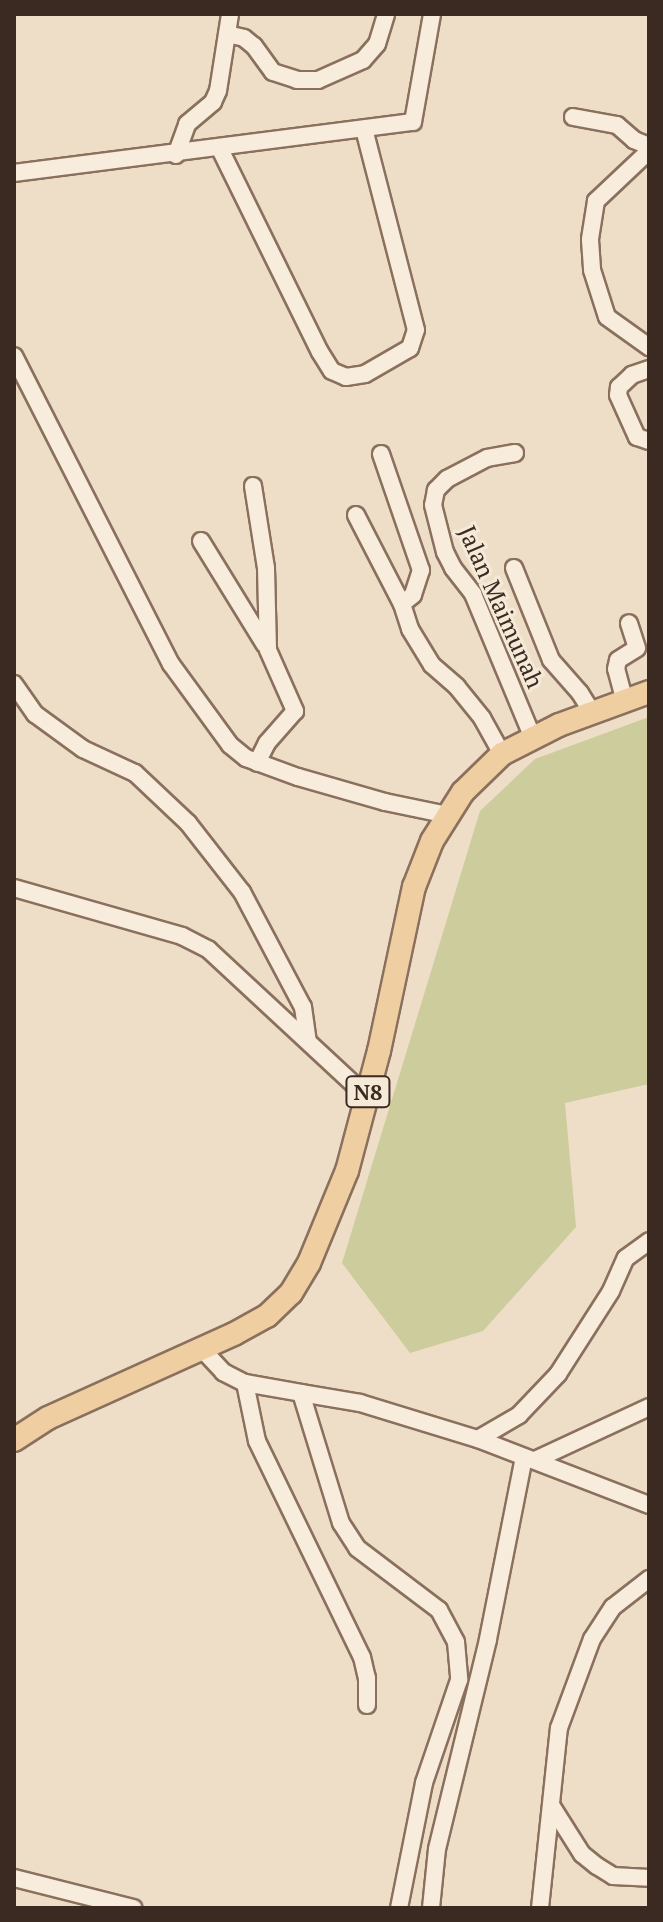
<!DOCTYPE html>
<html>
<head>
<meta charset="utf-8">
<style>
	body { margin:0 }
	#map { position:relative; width:663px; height:1922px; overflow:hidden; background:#eedec8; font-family:"PT Serif",serif }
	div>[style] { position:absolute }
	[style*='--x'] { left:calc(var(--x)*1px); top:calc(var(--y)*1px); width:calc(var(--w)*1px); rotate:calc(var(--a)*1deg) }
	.green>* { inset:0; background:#cccc9c }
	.roads { filter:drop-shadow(2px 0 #8a705d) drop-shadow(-2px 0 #8a705d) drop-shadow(0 2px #8a705d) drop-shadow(0 -2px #8a705d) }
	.minor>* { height:16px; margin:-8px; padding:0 8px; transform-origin:8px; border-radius:8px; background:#f8ecdc }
	.major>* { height:22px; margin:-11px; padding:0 11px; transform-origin:11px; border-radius:11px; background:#efcea2 }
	span { translate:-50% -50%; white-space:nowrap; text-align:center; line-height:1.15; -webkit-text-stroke:6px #f5e9d8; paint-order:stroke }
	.shield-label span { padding:2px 6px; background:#f5e9d8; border:2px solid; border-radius:6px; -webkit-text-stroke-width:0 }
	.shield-label { font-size:22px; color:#3b2a21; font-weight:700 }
	.street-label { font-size:24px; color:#3b2a21 }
	.frame { position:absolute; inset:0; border:16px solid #3b2a21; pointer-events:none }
</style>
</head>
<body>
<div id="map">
	<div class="green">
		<i style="clip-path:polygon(649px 717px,649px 1084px,565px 1103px,576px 1227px,483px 1331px,410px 1353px,342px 1263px,480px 811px,535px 759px)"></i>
	</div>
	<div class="roads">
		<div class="minor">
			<i style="--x:227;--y:34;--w:17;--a:13"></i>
			<i style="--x:244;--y:38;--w:13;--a:39"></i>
			<i style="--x:254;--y:46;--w:32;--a:54"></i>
			<i style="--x:273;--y:72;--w:25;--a:18"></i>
			<i style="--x:297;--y:80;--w:21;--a:0"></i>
			<i style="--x:318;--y:80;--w:49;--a:-24"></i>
			<i style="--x:363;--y:60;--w:21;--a:-49"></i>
			<i style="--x:377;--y:44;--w:31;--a:-73"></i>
			<i style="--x:573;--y:117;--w:45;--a:10.3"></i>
			<i style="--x:617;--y:125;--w:23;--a:41"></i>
			<i style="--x:634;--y:140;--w:16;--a:22"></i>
			<i style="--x:220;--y:149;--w:226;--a:63.8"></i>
			<i style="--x:320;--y:352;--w:22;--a:58"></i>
			<i style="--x:332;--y:371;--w:15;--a:23"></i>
			<i style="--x:346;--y:377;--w:19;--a:-9"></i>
			<i style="--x:365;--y:374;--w:52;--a:-30"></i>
			<i style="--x:410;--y:348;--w:19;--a:-72"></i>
			<i style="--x:416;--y:330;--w:208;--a:-104.5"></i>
			<i style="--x:649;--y:151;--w:73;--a:136.7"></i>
			<i style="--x:596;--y:201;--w:39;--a:99"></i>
			<i style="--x:590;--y:240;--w:30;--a:86"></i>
			<i style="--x:592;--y:270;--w:49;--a:72.3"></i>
			<i style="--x:607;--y:317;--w:52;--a:35.5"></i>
			<i style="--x:176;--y:155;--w:33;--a:-70"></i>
			<i style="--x:187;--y:124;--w:34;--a:-40"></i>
			<i style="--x:213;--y:102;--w:12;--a:-66"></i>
			<i style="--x:218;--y:91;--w:78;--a:-81.1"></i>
			<i style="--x:14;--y:173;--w:402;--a:-7.3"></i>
			<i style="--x:413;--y:122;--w:110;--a:-80"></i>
			<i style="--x:14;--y:356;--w:346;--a:63"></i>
			<i style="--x:171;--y:664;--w:100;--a:53.9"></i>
			<i style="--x:230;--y:745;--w:21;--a:39"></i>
			<i style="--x:246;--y:758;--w:55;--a:20.1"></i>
			<i style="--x:298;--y:777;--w:91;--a:16"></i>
			<i style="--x:385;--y:802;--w:64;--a:11.7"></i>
			<i style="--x:649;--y:369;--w:18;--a:161"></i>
			<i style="--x:632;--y:375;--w:18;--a:137"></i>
			<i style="--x:619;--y:387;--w:8;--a:97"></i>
			<i style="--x:618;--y:395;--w:46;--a:65.7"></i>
			<i style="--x:637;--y:437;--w:13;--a:18"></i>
			<i style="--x:515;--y:453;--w:28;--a:170"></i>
			<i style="--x:487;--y:458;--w:45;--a:152.3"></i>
			<i style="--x:447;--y:479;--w:16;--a:135"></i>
			<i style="--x:436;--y:490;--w:15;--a:101"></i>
			<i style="--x:433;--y:505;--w:49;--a:75.7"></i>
			<i style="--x:445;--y:552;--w:18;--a:63"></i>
			<i style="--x:453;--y:568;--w:33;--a:52"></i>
			<i style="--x:473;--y:594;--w:154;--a:67.4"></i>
			<i style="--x:381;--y:454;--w:123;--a:71"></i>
			<i style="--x:421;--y:570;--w:26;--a:108"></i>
			<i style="--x:413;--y:595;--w:14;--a:141"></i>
			<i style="--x:402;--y:604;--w:26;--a:72"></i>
			<i style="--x:410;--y:629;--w:42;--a:58.6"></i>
			<i style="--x:432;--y:665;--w:33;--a:41"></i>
			<i style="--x:457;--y:687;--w:40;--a:51"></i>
			<i style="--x:482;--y:718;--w:41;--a:60.9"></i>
			<i style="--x:253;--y:486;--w:83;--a:81"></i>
			<i style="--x:266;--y:568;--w:82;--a:88.6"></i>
			<i style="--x:268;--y:650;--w:67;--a:66.1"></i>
			<i style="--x:295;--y:711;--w:43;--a:131.2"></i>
			<i style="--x:267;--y:743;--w:22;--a:117"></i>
			<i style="--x:356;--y:515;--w:100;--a:62.7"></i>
			<i style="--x:201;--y:541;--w:122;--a:58.4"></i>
			<i style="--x:514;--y:568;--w:99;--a:68.1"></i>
			<i style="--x:551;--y:660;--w:44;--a:48.7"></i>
			<i style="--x:580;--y:693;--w:22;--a:58"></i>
			<i style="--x:14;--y:684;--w:37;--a:55"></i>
			<i style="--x:35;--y:714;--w:59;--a:36.1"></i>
			<i style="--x:83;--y:749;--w:57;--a:24.8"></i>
			<i style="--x:135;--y:773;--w:73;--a:43.3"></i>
			<i style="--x:188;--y:823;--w:88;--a:52"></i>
			<i style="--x:242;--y:892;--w:130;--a:62.1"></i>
			<i style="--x:303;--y:1007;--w:34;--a:82"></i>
			<i style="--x:625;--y:702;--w:34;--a:-105"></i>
			<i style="--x:616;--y:669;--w:9;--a:-77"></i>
			<i style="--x:618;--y:660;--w:22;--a:-32"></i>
			<i style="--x:637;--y:648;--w:26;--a:-108"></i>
			<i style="--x:14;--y:888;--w:175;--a:15.9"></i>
			<i style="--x:182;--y:936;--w:30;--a:27"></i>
			<i style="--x:209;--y:950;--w:216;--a:42.9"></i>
			<i style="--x:201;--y:1348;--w:33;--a:47"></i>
			<i style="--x:223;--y:1372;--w:25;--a:27"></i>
			<i style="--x:245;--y:1383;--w:57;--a:10.1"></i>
			<i style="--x:301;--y:1393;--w:136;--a:72.9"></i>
			<i style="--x:341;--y:1523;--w:30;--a:57"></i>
			<i style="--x:357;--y:1548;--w:103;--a:37.1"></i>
			<i style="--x:439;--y:1610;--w:36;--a:62"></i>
			<i style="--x:456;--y:1642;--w:38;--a:85"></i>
			<i style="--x:459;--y:1680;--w:109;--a:108.8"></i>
			<i style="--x:424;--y:1783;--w:127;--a:101.3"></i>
			<i style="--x:245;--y:1383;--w:59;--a:78.3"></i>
			<i style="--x:257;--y:1441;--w:240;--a:64.1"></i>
			<i style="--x:362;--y:1657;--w:22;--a:77"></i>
			<i style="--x:367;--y:1678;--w:27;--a:90"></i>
			<i style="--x:301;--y:1393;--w:60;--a:9.6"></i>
			<i style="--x:360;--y:1403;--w:123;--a:17"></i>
			<i style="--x:478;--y:1439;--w:183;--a:21.1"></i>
			<i style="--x:478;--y:1439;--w:48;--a:-30.3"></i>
			<i style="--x:519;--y:1415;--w:57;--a:-46.4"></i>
			<i style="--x:558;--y:1374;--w:98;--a:-57.4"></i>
			<i style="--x:611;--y:1291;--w:36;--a:-66"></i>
			<i style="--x:626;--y:1258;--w:29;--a:-36"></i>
			<i style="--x:535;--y:1460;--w:126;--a:-24.9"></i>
			<i style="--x:551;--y:1805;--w:58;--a:57.7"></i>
			<i style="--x:582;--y:1854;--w:19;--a:39"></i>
			<i style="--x:597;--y:1866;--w:19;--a:32"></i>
			<i style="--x:613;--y:1876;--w:36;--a:3"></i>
			<i style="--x:14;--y:1878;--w:123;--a:14.1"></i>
			<i style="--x:431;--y:1908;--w:59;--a:-84.2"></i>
			<i style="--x:437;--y:1849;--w:216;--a:-76.3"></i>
			<i style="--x:488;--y:1639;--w:185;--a:-78.8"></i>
			<i style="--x:540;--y:1908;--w:181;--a:-84"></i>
			<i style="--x:559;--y:1728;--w:95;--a:-69.7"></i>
			<i style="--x:592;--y:1639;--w:38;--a:-57"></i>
			<i style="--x:613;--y:1607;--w:46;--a:-37.9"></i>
		</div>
		<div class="major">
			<i style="--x:14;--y:1440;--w:40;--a:-32.9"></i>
			<i style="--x:48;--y:1418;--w:204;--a:-24.3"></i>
			<i style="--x:234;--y:1334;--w:38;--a:-29"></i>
			<i style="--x:267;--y:1316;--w:33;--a:-44"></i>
			<i style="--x:291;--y:1293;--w:35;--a:-59"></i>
			<i style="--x:309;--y:1263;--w:100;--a:-67.6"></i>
			<i style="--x:347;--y:1171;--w:124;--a:-75.1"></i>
			<i style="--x:379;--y:1051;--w:168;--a:-78"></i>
			<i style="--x:414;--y:887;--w:49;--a:-68.6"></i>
			<i style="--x:432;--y:841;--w:58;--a:-57.7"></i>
			<i style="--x:463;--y:792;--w:54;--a:-44.3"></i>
			<i style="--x:502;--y:754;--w:64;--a:-27"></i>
			<i style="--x:559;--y:725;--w:96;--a:-20.1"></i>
		</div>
	</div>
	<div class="shield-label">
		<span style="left:368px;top:1092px">N8</span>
	</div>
	<div class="street-label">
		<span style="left:501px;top:607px;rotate:66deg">Jalan Maimunah</span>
	</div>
	<div class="frame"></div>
</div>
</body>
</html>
